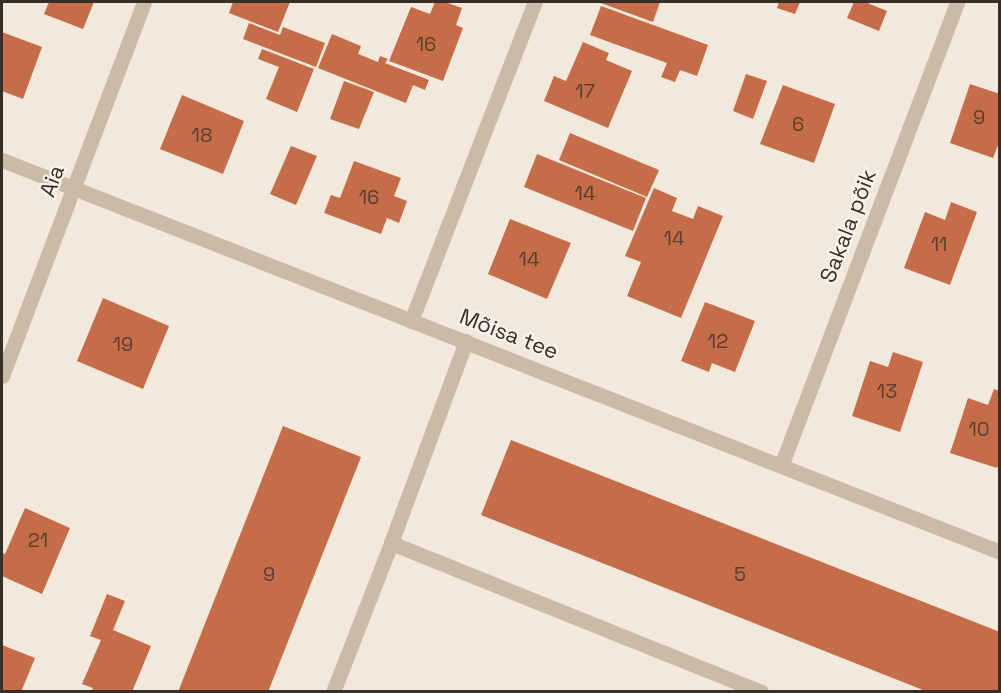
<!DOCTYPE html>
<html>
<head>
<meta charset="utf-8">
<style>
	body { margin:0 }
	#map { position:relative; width:1001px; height:693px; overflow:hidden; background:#f2e9dc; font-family:"Space Grotesk",sans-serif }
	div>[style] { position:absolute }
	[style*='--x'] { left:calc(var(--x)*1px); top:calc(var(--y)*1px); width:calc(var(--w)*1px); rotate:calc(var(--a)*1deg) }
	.building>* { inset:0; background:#c46d48 }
	.lane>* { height:15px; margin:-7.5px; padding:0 7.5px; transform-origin:7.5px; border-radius:7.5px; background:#cabaa8 }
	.street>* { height:15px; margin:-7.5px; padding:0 7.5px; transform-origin:7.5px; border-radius:7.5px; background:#cabaa8 }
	span { translate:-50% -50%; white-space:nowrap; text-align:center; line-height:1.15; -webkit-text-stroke:4.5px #f9f3e9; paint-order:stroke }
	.number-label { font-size:20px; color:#5a3e30 }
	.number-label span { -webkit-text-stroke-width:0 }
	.street-label { font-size:22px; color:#372e28 }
	.frame { position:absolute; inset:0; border:3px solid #372e28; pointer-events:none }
</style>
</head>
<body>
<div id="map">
	<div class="building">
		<i style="clip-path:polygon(49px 2px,94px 2px,83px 29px,44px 14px)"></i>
		<i style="clip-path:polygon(233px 2px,290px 2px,278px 32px,229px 13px)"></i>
		<i style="clip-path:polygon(435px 2px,445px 2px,462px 8px,456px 25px,463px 28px,443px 81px,389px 61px,411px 7px,430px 14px)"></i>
		<i style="clip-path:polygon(598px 2px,660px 2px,653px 22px)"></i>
		<i style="clip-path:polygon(779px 2px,800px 2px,795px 14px,777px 8px)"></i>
		<i style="clip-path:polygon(854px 2px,865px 2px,887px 11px,879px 31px,847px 18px)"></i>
		<i style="clip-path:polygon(601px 6px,708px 45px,697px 76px,680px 70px,675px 82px,661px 77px,667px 63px,590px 35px)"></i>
		<i style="clip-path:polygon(249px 23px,280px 35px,283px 27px,325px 43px,316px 67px,243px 39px)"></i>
		<i style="clip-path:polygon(2px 32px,42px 47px,23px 99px,2px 91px)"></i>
		<i style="clip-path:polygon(332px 34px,361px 46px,358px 54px,378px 62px,380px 56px,388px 59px,385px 63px,429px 80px,425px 90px,413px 85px,406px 103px,318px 68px)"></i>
		<i style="clip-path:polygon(583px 42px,609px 53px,606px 60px,632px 71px,608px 128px,544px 101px,554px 76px,566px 81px)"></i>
		<i style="clip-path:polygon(262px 49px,314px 69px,297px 112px,266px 99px,279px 67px,258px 59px)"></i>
		<i style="clip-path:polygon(746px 74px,767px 81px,753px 119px,733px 111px)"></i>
		<i style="clip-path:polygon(344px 81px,374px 92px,359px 129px,330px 119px)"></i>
		<i style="clip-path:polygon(970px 84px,1000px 94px,1000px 140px,993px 158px,950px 143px)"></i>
		<i style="clip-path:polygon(783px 85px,835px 104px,814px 163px,760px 144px)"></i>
		<i style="clip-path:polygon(182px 95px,244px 121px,223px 174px,160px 149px)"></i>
		<i style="clip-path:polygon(570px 133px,659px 170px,647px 197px,559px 160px)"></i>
		<i style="clip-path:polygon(291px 146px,317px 156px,296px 205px,270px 194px)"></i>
		<i style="clip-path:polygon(537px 154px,646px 198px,633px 231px,524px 187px)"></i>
		<i style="clip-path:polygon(354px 161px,401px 178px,394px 196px,407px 201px,399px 223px,387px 218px,381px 234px,324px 213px,331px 195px,340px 198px)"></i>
		<i style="clip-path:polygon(654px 188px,677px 198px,672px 211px,693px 219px,698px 206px,723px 216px,681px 318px,627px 296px,641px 262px,625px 256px)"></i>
		<i style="clip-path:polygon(951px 202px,977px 212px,950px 285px,904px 268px,925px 212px,945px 220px)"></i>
		<i style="clip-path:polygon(510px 219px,571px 243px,547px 299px,488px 274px)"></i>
		<i style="clip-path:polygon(103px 298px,169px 326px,143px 389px,77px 361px)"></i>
		<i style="clip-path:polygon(705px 302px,755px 321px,735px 372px,712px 363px,709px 372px,681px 361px)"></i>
		<i style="clip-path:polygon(893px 352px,923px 362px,900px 432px,852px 416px,870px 361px,888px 367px)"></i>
		<i style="clip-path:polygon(994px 389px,1000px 391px,1000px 461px,997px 468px,950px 453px,968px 398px,988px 405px)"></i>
		<i style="clip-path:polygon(283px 426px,361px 457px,268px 692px,178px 692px)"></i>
		<i style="clip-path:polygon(511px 440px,1000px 632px,1000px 692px,928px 692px,481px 515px)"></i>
		<i style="clip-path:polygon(25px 508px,70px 528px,42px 594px,2px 576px,2px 553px,5px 554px)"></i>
		<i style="clip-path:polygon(107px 594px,125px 601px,113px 630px,151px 646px,132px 692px,91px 692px,93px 688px,82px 684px,101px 640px,90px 636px)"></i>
		<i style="clip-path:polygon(2px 645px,35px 658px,21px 692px,2px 692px)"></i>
	</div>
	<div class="lane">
		<i style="--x:411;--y:321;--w:342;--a:-68.8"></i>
		<i style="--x:466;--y:341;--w:215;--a:110.4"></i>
		<i style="--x:391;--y:543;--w:399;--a:21.9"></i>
		<i style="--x:333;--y:692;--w:160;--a:-68.7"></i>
	</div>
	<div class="street">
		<i style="--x:2;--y:160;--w:1072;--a:21.44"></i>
		<i style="--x:2;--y:376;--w:400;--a:-69.2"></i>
		<i style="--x:781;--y:466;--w:496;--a:-69.2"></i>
	</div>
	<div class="number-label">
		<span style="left:426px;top:44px">16</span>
		<span style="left:585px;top:91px">17</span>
		<span style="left:979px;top:117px">9</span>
		<span style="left:798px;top:124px">6</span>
		<span style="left:202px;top:135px">18</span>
		<span style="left:585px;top:193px">14</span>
		<span style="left:369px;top:197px">16</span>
		<span style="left:674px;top:238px">14</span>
		<span style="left:939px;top:244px">11</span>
		<span style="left:529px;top:259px">14</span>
		<span style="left:718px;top:341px">12</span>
		<span style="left:123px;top:344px">19</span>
		<span style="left:887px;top:391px">13</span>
		<span style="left:979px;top:429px">10</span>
		<span style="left:38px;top:540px">21</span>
		<span style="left:269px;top:574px">9</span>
		<span style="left:740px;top:574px">5</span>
	</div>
	<div class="street-label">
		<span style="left:52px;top:181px;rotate:-69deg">Aia</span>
		<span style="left:848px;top:226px;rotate:-69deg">Sakala põik</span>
		<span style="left:509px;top:334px;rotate:21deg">Mõisa tee</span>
	</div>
	<div class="frame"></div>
</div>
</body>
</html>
